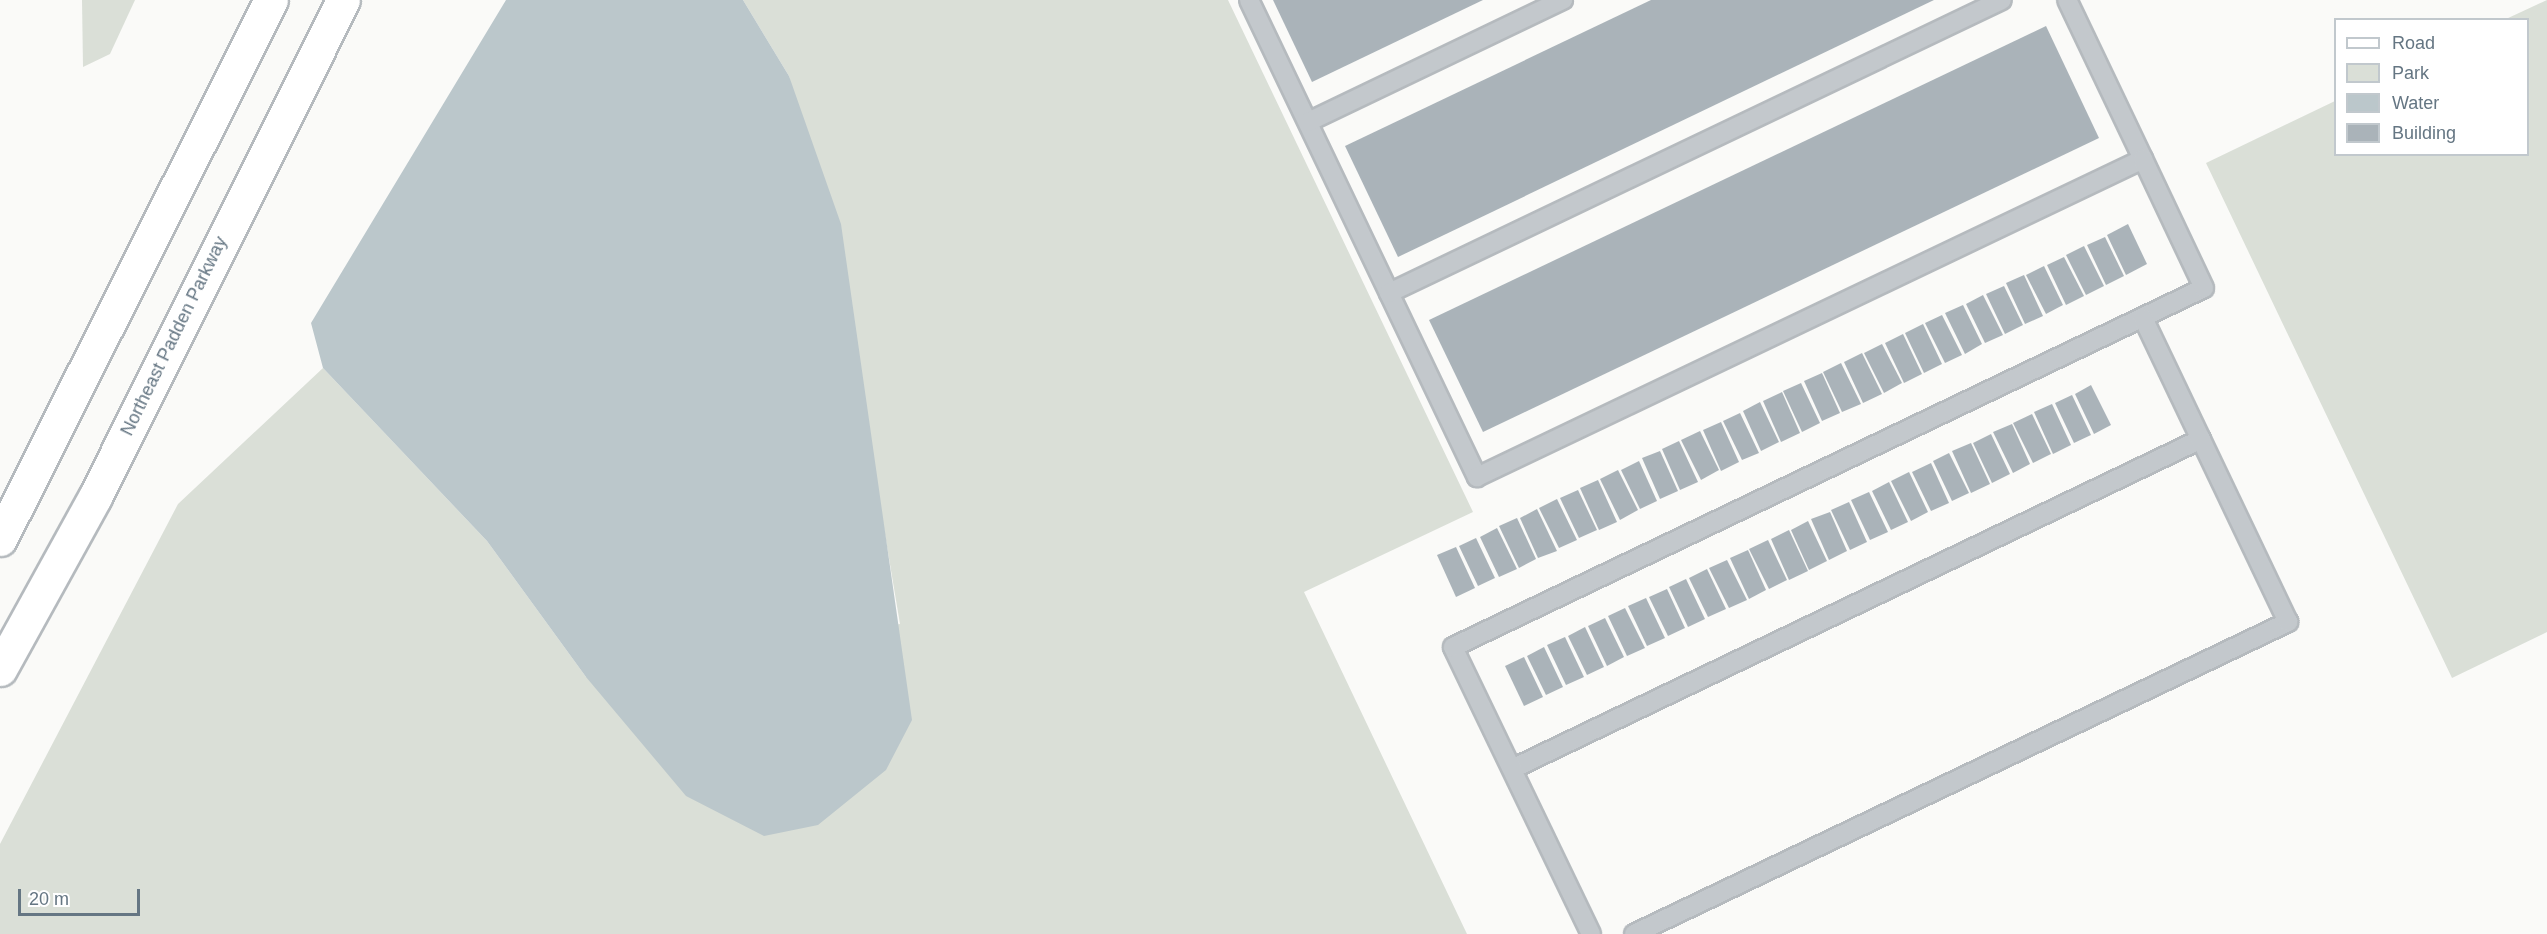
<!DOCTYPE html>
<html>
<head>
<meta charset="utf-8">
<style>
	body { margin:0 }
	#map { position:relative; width:2547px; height:934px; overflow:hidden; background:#fafaf8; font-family:Arial,sans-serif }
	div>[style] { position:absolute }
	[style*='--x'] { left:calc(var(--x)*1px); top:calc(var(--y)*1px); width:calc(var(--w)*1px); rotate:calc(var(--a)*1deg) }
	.green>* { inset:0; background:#dadfd7 }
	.water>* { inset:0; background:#bbc7cb }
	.building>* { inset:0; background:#aab3b9 }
	.roads { filter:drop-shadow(2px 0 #b5babe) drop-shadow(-2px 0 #b5babe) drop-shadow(0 2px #b5babe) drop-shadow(0 -2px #b5babe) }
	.service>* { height:18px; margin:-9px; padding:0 9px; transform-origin:9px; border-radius:9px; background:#c3c8cc }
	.primary>* { height:33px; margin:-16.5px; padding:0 16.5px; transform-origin:16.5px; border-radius:16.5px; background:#fff }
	span { translate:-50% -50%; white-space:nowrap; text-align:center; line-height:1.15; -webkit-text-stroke:6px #fff; paint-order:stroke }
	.street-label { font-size:18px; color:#657683 }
	.legend { position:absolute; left:2334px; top:18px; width:195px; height:138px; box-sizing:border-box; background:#fff; border:2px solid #c1c8cd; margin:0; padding:8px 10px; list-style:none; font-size:18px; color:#657683 }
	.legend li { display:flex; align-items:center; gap:12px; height:30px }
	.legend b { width:30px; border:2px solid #c1c8cd }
	.scale { position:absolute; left:18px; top:889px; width:122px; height:27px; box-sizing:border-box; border:3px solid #657683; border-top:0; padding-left:8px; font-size:18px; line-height:21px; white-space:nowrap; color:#657683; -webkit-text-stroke:4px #fff; paint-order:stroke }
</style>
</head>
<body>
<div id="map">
	<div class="green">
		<i style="clip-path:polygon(82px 0,135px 0,110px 54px,83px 67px)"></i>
		<i style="clip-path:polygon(743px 0,1228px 0,1473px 512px,1304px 592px,1467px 934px,0 934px,0 844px,178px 504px,323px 368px,487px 541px,586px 677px,900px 624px,864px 409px,789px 76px)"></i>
		<i style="clip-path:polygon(2547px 0,2547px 632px,2452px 678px,2206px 163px,2335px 101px,2336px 154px,2528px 154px,2528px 20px,2506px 19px)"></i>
	</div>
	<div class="water">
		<i style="clip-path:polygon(506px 0,743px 0,789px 76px,841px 224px,912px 720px,886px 770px,818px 825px,764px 836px,686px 796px,586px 677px,487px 541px,323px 368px,311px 323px)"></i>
	</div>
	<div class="building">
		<i style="clip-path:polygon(1273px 0,1483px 0,1312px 82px)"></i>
		<i style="clip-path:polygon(1651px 0,1934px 0,1398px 257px,1345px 146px)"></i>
		<i style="clip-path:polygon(2046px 26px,2099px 138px,1483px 432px,1429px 320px)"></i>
		<i style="clip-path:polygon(2128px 224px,2147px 264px,2126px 275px,2107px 235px)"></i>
		<i style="clip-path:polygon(2105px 237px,2124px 276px,2106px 285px,2087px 245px)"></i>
		<i style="clip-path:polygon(2084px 246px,2104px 286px,2086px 295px,2066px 255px)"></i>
		<i style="clip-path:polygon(2064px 257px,2084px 296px,2066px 305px,2047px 265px)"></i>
		<i style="clip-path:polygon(2044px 266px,2063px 305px,2046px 314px,2026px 275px)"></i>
		<i style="clip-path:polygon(2024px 275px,2043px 316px,2025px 324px,2006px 283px)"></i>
		<i style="clip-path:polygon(2004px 286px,2023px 325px,2005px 334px,1986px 294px)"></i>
		<i style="clip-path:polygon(1983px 295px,2003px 335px,1985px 343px,1966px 304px)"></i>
		<i style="clip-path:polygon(1963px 305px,1982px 344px,1965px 354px,1945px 313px)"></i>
		<i style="clip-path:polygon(1942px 315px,1962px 355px,1945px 363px,1925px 323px)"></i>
		<i style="clip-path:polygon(1923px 324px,1942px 364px,1924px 373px,1905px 333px)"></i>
		<i style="clip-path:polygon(1903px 334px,1922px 374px,1904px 383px,1885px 343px)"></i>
		<i style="clip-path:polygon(1882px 344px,1902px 383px,1884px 393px,1864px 353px)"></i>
		<i style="clip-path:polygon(1862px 353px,1882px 394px,1863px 403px,1844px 362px)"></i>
		<i style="clip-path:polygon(1841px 363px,1861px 404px,1842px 412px,1823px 372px)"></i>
		<i style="clip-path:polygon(1822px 373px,1840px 413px,1822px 421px,1804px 381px)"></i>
		<i style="clip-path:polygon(1801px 383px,1820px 423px,1802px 432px,1783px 391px)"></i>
		<i style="clip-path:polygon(2091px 385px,2111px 425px,2094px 434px,2075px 394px)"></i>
		<i style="clip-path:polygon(1782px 392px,1800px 433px,1781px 442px,1763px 401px)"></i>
		<i style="clip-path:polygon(2072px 395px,2091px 435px,2074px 443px,2055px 403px)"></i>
		<i style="clip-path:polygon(1760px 402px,1779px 442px,1761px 451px,1743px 411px)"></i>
		<i style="clip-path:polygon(2052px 404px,2071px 445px,2053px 454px,2034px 412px)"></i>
		<i style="clip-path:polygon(1740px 413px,1759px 453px,1742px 460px,1723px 421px)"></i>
		<i style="clip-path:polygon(2032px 414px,2051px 454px,2033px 463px,2013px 423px)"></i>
		<i style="clip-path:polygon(1721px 422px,1739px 462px,1721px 471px,1703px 430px)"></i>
		<i style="clip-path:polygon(2012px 424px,2030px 464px,2013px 473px,1993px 432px)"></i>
		<i style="clip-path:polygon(1700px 431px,1719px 470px,1701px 480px,1681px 440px)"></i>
		<i style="clip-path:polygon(1991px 434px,2010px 474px,1992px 483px,1973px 443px)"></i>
		<i style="clip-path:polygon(1679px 441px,1698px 482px,1680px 490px,1662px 449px)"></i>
		<i style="clip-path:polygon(1971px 443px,1990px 484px,1971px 493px,1952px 451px)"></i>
		<i style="clip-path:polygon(1660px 451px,1678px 491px,1660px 499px,1642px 458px)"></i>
		<i style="clip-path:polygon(1949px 453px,1969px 493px,1952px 501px,1933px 461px)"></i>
		<i style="clip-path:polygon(1639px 461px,1657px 501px,1640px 509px,1621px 470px)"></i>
		<i style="clip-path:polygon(1931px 463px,1949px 503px,1931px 511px,1912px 472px)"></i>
		<i style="clip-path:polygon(1618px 470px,1638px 510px,1620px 520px,1600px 479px)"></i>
		<i style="clip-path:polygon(1909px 472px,1928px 512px,1911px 521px,1891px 481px)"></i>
		<i style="clip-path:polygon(1598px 480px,1617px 522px,1599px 530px,1580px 488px)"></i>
		<i style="clip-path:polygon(1889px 482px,1908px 522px,1891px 530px,1872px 491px)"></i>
		<i style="clip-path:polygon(1578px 490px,1597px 530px,1579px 538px,1560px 498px)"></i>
		<i style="clip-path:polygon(1869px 492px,1888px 532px,1870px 540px,1851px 500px)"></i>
		<i style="clip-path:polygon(1557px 499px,1577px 540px,1559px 548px,1539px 508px)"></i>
		<i style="clip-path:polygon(1849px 502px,1867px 542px,1850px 550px,1831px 510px)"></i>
		<i style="clip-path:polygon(1537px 509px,1557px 551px,1538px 558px,1520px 518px)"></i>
		<i style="clip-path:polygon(1830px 512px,1847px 551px,1829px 560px,1811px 519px)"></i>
		<i style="clip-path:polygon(1517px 518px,1536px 559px,1519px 568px,1499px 526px)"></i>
		<i style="clip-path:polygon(1808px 521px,1827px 561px,1809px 570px,1791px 530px)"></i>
		<i style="clip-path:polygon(1497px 528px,1517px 569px,1499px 577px,1480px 537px)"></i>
		<i style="clip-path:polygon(1789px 530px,1808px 571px,1789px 580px,1771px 539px)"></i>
		<i style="clip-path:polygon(1476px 538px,1495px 578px,1478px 586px,1459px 546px)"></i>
		<i style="clip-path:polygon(1768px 540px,1787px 580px,1769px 589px,1749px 549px)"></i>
		<i style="clip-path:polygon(1456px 547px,1475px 588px,1456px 597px,1437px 555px)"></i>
		<i style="clip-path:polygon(1748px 550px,1766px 590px,1749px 599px,1730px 558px)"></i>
		<i style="clip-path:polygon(1727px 560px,1747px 600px,1729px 608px,1709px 568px)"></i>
		<i style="clip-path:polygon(1707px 569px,1726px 609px,1708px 617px,1689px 578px)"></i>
		<i style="clip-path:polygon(1686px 579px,1705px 619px,1688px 627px,1669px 587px)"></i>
		<i style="clip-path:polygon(1667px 589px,1685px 628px,1668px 636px,1649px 597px)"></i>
		<i style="clip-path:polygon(1646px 598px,1665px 638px,1647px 646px,1628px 606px)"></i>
		<i style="clip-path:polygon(1625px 608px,1645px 648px,1627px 656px,1608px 616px)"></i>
		<i style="clip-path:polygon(1605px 618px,1624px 657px,1607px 666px,1588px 626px)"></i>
		<i style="clip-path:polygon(1585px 627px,1604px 667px,1587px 675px,1568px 636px)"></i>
		<i style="clip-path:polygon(1565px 637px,1584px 677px,1566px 685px,1547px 645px)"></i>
		<i style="clip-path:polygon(1544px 647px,1563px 687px,1546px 695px,1527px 656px)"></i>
		<i style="clip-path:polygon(1524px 657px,1543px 697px,1524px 706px,1505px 666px)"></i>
	</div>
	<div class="roads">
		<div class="service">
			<i style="--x:1249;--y:0;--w:529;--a:64.45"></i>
			<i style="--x:1477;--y:477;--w:738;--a:-25.52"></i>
			<i style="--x:2143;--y:159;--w:176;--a:-115.5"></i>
			<i style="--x:1308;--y:122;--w:283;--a:-25.6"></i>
			<i style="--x:1389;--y:293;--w:679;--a:-25.55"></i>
			<i style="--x:1512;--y:769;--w:764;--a:-25.59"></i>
			<i style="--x:1591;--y:934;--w:318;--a:-115.7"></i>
			<i style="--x:1453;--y:647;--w:832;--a:-25.55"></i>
			<i style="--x:2204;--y:288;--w:143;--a:-115.3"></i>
			<i style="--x:1634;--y:934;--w:725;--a:-25.5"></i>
			<i style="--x:2288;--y:622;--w:337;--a:-115.5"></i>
		</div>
		<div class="primary">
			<i style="--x:0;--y:539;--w:603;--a:-63.31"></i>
			<i style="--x:0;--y:669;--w:196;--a:-61.1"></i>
			<i style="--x:95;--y:497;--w:555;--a:-63.48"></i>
		</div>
	</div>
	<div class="street-label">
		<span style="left:174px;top:336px;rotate:-64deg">Northeast Padden Parkway</span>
	</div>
	<ul class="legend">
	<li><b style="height:8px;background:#fff"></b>Road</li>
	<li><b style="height:16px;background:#dadfd7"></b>Park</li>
	<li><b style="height:16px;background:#bbc7cb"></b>Water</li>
	<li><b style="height:16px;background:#aab3b9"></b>Building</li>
	</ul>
	<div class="scale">20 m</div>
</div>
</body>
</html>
